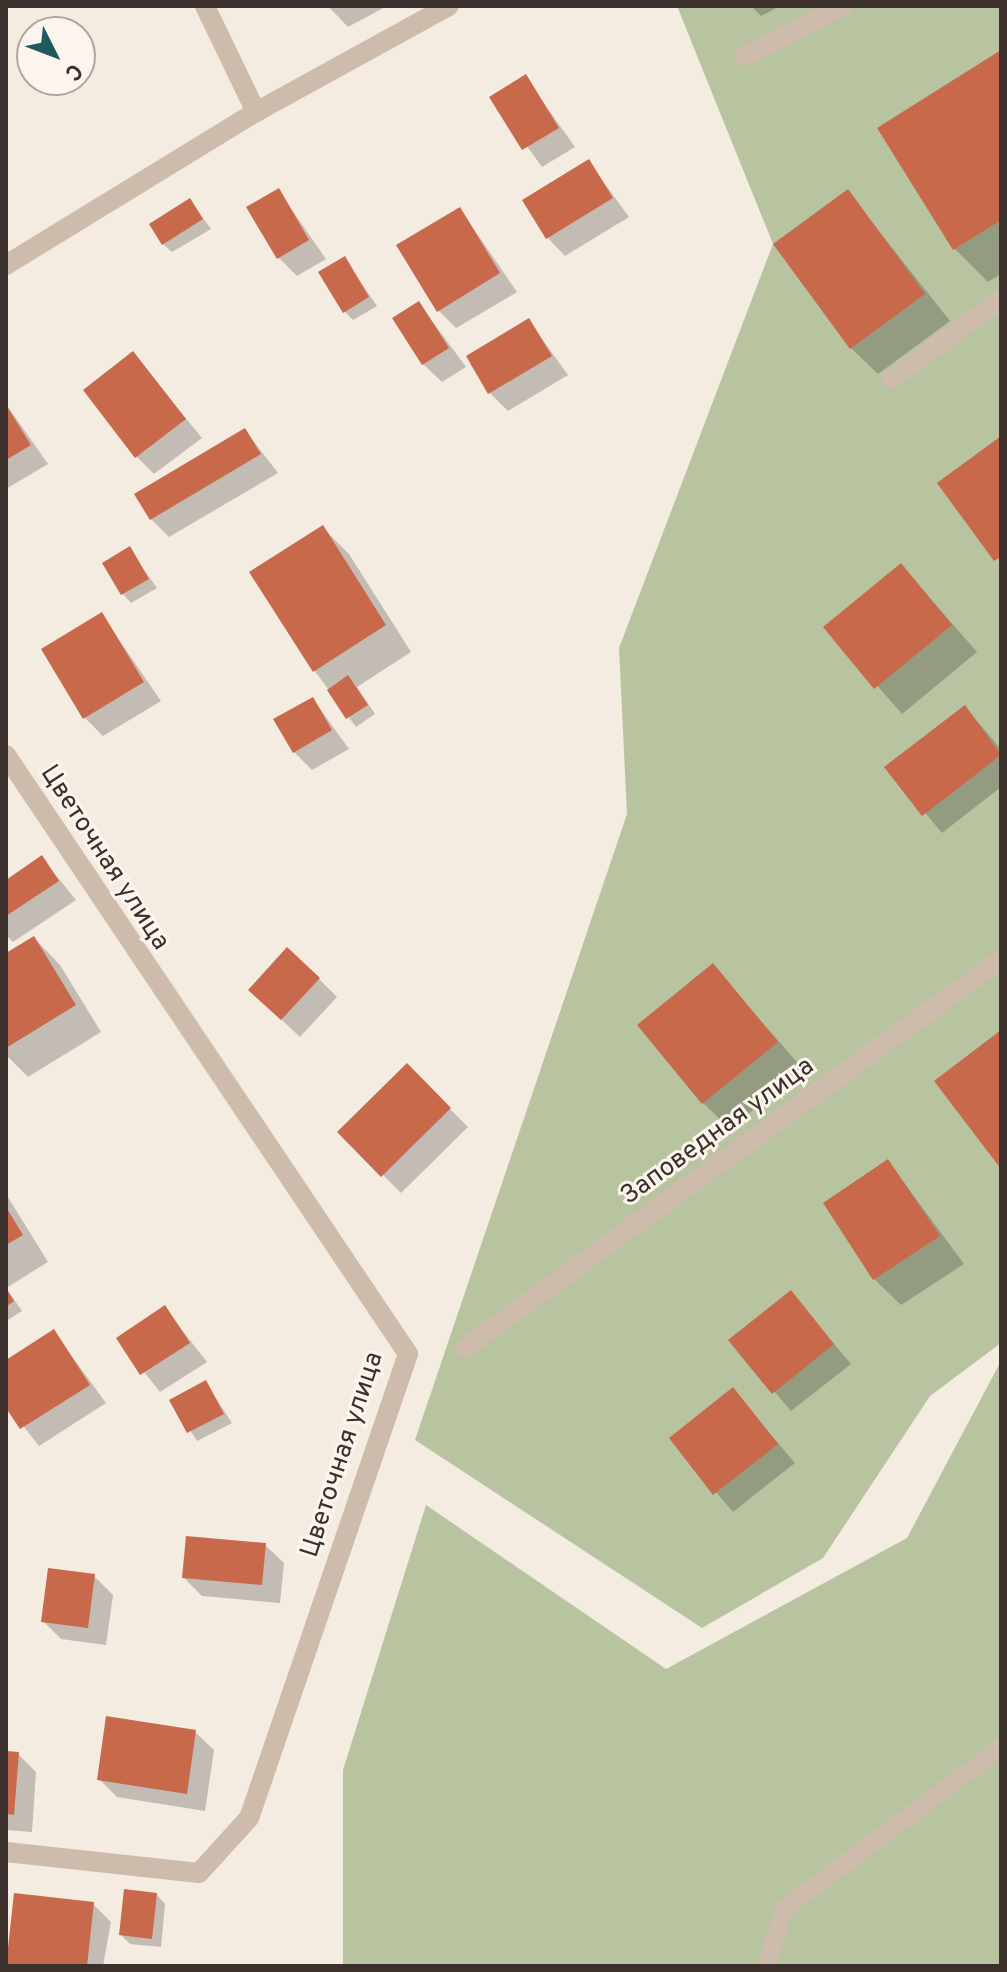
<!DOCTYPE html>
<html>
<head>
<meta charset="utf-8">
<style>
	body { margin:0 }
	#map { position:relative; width:1007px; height:1972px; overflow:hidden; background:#f4ebe1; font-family:Overpass,sans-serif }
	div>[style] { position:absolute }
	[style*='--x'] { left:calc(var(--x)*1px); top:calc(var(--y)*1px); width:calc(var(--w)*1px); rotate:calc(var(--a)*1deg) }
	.green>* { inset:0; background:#b8c4a0 }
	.shadow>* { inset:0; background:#0003 }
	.building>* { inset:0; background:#c8694b }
	.service>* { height:18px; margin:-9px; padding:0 9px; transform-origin:9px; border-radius:9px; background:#cdbbac }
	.minor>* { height:20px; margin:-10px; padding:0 10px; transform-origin:10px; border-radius:10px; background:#cdbbac }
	span { translate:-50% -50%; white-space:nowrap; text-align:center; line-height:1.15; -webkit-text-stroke:6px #fbf5ee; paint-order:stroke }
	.street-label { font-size:26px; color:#3b302b }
	.frame { position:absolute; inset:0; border:8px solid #3b302b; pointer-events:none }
	.north { position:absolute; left:16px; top:16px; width:80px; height:80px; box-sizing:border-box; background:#fbf5ee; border:2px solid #aea6a0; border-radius:50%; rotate:132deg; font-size:22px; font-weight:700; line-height:32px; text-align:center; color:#3b302b }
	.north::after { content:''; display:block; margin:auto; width:28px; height:36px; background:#1f5a5e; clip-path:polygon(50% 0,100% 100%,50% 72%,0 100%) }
</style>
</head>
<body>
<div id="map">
	<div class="green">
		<i style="clip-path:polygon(677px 6px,1001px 6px,1001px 1343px,930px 1396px,823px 1558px,702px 1628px,415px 1440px,627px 814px,619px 648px,773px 244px)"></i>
		<i style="clip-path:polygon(1001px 1361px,1001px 1966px,343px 1966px,343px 1770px,426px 1505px,666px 1669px,907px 1538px)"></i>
	</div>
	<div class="shadow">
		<i style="clip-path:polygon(328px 6px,387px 6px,348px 27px)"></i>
		<i style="clip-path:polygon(751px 6px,780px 6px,761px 16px)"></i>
		<i style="clip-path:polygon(1001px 52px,1001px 274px,988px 282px,955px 249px)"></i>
		<i style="clip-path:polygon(525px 77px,575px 147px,542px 167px,492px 98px)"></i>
		<i style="clip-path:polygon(589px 162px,629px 217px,565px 256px,547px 237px)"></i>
		<i style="clip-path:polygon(278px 190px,326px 259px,297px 276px,279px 258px)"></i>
		<i style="clip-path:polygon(848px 192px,950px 321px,878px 374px,851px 348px)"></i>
		<i style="clip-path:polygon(190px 200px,211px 229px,172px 252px,163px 244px)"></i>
		<i style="clip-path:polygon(460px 209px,517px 292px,456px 328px,438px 310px)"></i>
		<i style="clip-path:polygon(345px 259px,377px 306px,353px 320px,344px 311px)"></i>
		<i style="clip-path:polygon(419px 303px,466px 367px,442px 382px,423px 364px)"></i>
		<i style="clip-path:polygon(529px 321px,568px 375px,508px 411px,490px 393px)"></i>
		<i style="clip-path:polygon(133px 354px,202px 438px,154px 474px,136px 456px)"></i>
		<i style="clip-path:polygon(6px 404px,48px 464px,6px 489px)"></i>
		<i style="clip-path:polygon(245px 430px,278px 473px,169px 537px,151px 519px)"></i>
		<i style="clip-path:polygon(323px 528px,349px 554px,411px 652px,357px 687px,375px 714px,356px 727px,314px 670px)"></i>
		<i style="clip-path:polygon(129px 549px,157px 588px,131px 603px,123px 594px)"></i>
		<i style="clip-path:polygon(901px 565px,977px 652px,902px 714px,826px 627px)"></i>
		<i style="clip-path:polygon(102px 615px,161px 701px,103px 736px,85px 718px)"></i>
		<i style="clip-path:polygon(313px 699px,349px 749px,312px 770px,294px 752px)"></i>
		<i style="clip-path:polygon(965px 707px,1001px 749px,1001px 787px,942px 833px,887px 767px)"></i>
		<i style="clip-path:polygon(42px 858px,76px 900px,13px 942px,6px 935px,6px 882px)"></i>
		<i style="clip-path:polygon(34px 938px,60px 965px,101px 1032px,28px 1077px,6px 1055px,6px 955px)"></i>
		<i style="clip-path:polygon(713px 966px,803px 1069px,730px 1129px,703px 1103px)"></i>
		<i style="clip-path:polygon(319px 979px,337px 997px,300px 1037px,269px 1008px)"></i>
		<i style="clip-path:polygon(407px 1066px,468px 1127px,401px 1193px,340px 1132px)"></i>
		<i style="clip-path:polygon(888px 1161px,964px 1264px,901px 1305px,874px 1279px)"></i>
		<i style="clip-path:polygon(6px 1194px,48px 1262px,6px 1288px,22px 1311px,6px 1321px)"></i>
		<i style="clip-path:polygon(791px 1293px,851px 1364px,791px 1411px,731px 1341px)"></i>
		<i style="clip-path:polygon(165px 1308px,207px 1362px,160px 1392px,118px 1339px)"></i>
		<i style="clip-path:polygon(54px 1332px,106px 1403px,39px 1446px,6px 1404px,6px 1362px)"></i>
		<i style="clip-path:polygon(206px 1383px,232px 1423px,197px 1441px,172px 1401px)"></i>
		<i style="clip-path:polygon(733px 1390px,795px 1463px,733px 1512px,671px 1439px)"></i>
		<i style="clip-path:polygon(265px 1545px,284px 1563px,280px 1603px,202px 1596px,184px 1578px)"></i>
		<i style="clip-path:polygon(94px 1576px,113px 1595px,106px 1645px,61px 1639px,43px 1621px)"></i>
		<i style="clip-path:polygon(195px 1732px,214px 1750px,205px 1811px,117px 1797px,99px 1779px)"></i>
		<i style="clip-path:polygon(6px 1753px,18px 1754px,36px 1772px,32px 1832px,6px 1830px)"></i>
		<i style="clip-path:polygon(157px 1895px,165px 1904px,161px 1947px,130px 1944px,121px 1935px)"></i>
		<i style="clip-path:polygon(93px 1904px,111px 1922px,103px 1966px,8px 1966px)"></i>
	</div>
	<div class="building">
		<i style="clip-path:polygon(1001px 50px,1001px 220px,953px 250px,877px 128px)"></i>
		<i style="clip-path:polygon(526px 74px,559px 128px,522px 150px,489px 97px)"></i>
		<i style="clip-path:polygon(589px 159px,613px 198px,546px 239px,522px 200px)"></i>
		<i style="clip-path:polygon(279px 188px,309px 240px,277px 259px,246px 207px)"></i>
		<i style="clip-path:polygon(848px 189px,925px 294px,850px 349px,773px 244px)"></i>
		<i style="clip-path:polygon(190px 198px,203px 219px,162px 245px,149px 224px)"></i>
		<i style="clip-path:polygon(460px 207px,500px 273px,437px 312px,396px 245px)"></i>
		<i style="clip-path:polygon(345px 256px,369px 297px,343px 313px,318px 272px)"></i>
		<i style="clip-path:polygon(419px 301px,449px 348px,422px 365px,392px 318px)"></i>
		<i style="clip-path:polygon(529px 318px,552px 356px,488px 394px,466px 356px)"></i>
		<i style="clip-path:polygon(133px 351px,186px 419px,135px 458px,83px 390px)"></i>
		<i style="clip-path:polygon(6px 405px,31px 445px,6px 460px)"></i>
		<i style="clip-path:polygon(245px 428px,261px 454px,150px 520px,134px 494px)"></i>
		<i style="clip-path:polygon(1001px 436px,1001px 557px,994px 561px,937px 483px)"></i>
		<i style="clip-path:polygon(323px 525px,386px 625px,313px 672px,249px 572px)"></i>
		<i style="clip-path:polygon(130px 546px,149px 579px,121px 595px,102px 563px)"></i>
		<i style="clip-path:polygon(901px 563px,952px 625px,874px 689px,823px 627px)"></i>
		<i style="clip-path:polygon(102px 612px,144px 682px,83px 719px,41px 649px)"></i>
		<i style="clip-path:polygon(348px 675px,368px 705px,346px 719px,327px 690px)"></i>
		<i style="clip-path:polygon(313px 697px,332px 730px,293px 753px,273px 719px)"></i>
		<i style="clip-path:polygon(965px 705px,1001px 755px,922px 816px,884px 767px)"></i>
		<i style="clip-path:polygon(42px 855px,59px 881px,6px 916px,6px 880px)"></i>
		<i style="clip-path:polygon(34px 936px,76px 1005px,6px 1048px,6px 953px)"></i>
		<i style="clip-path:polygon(287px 947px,320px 978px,281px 1020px,248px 990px)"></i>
		<i style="clip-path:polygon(713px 963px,778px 1042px,702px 1104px,637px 1025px)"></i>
		<i style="clip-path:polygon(1001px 1030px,1001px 1169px,934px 1081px)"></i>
		<i style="clip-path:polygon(407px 1063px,451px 1108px,381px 1177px,337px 1132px)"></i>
		<i style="clip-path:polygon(888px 1159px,940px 1236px,873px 1280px,823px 1203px)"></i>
		<i style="clip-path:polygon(6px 1207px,23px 1235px,6px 1245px)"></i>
		<i style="clip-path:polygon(6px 1288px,14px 1301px,6px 1307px)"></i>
		<i style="clip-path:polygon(791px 1290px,834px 1344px,772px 1394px,728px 1340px)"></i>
		<i style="clip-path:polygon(165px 1305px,190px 1343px,140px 1375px,116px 1338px)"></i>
		<i style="clip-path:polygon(54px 1329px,90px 1385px,20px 1429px,6px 1408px,6px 1360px)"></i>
		<i style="clip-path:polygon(206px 1380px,224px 1414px,187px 1433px,169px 1400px)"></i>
		<i style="clip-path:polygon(733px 1387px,778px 1444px,713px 1495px,669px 1438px)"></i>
		<i style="clip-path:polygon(186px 1536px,266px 1543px,262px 1585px,182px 1578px)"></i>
		<i style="clip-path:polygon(48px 1568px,95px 1574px,88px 1628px,41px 1622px)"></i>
		<i style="clip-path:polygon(106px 1716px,196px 1730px,187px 1794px,97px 1780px)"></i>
		<i style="clip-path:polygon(6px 1751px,19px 1752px,14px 1815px,6px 1814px)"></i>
		<i style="clip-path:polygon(124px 1889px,157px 1893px,152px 1939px,119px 1935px)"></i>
		<i style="clip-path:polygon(14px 1893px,94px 1902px,87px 1966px,6px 1966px)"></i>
	</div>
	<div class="service">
		<i style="--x:766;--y:1966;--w:60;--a:-72.5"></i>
		<i style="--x:784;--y:1909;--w:271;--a:-36.7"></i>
	</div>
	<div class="minor">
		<i style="--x:205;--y:6;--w:118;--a:64.3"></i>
		<i style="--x:745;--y:56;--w:110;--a:-27"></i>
		<i style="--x:6;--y:265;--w:293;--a:-31.5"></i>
		<i style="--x:256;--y:112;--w:220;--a:-28.8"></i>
		<i style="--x:891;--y:379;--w:136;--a:-36"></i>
		<i style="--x:6;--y:755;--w:721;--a:56.13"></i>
		<i style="--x:408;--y:1354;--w:490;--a:108.9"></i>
		<i style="--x:249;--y:1818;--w:74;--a:132.3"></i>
		<i style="--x:199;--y:1873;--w:194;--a:-173.8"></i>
		<i style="--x:465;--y:1348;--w:662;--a:-35.97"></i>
	</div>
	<div class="street-label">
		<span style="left:104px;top:858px;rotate:57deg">Цветочная улица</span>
		<span style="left:718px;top:1132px;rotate:-36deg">Заповедная улица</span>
		<span style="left:343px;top:1455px;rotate:-72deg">Цветочная улица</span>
	</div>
	<div class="frame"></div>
	<div class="north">С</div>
</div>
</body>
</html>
